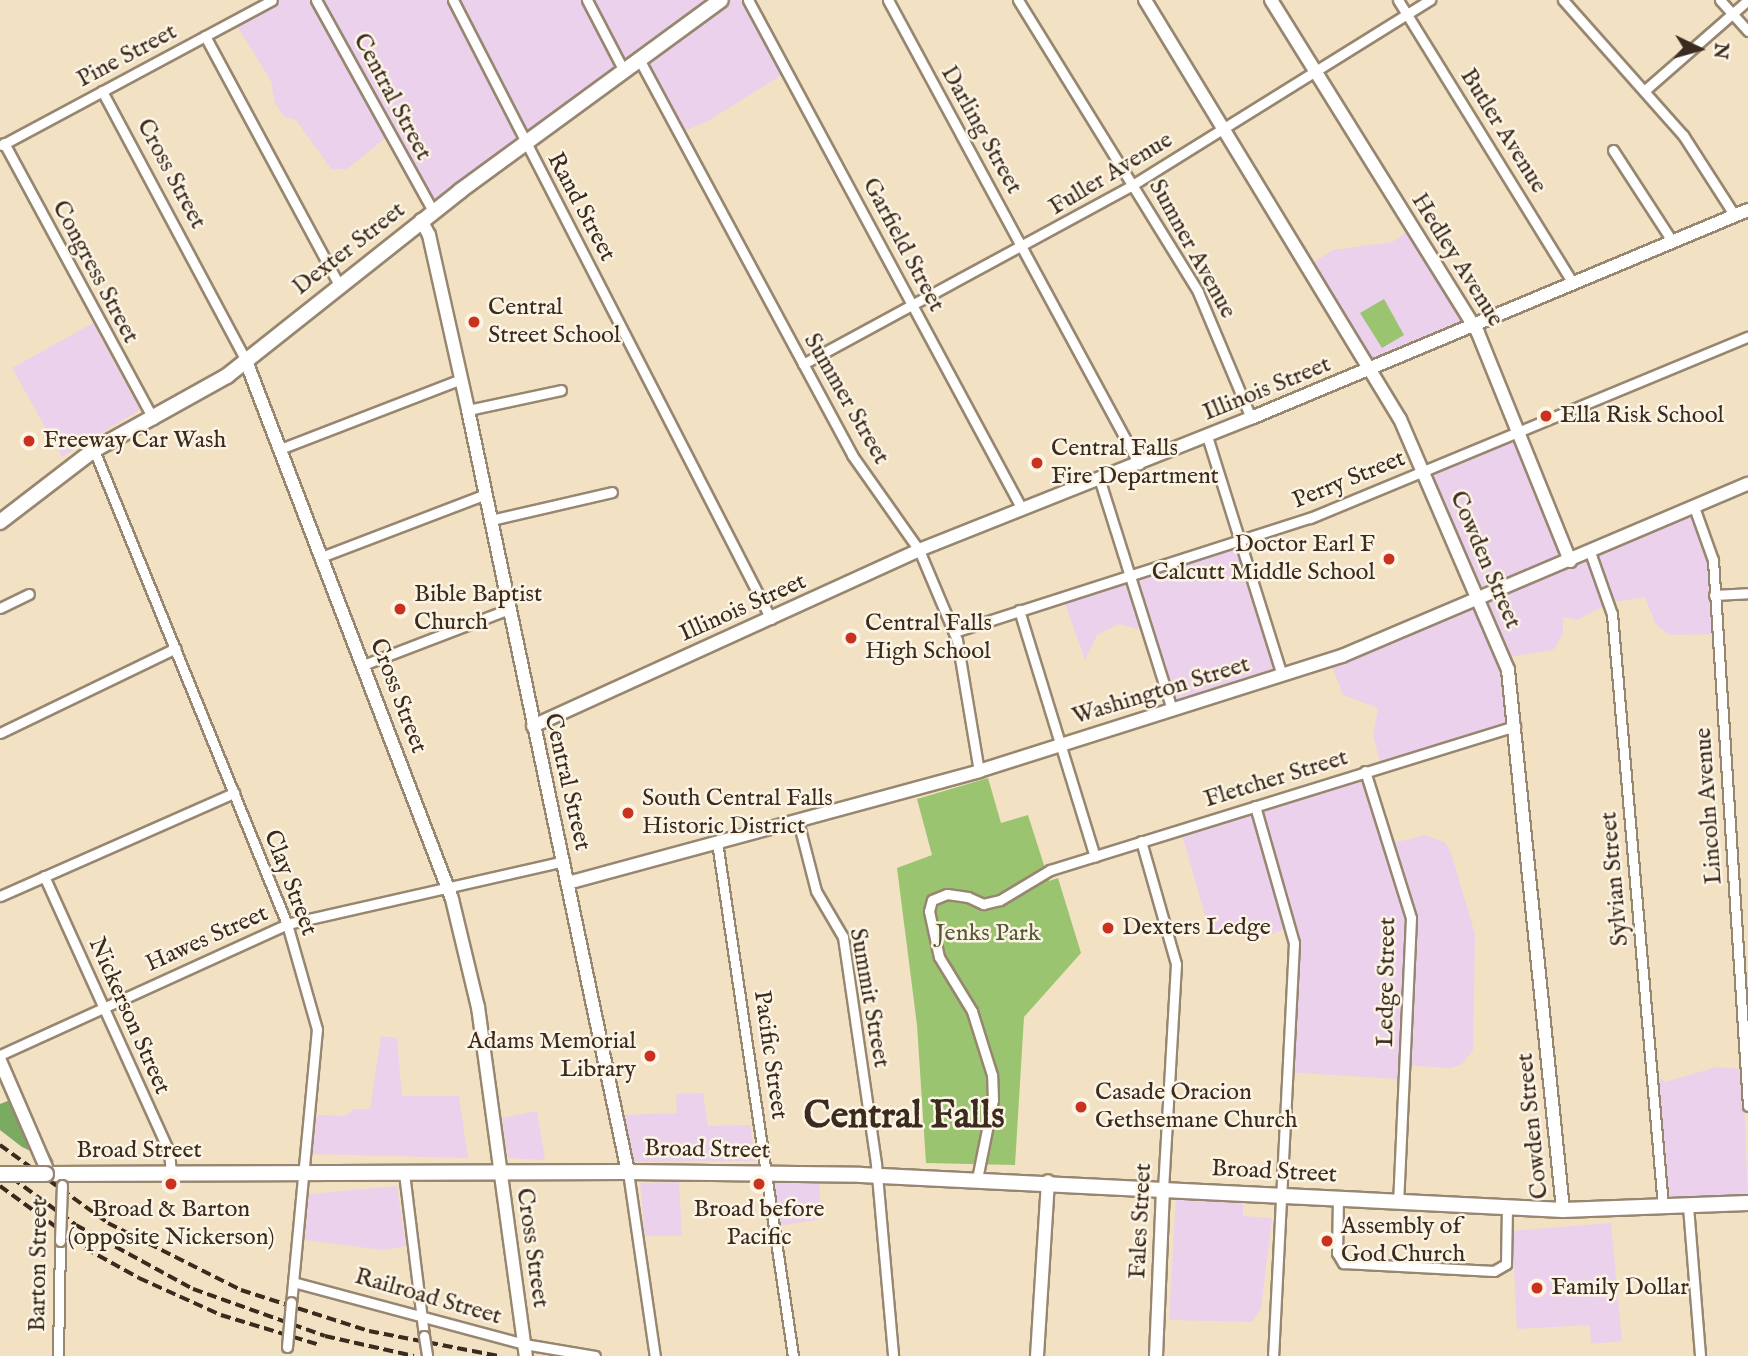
<!DOCTYPE html>
<html>
<head>
<meta charset="utf-8">
<style>
	body { margin:0 }
	#map { position:relative; width:1748px; height:1356px; overflow:hidden; background:#f3e1c3; font-family:"IM FELL English",serif }
	div>[style] { position:absolute }
	[style*='--x'] { left:calc(var(--x)*1px); top:calc(var(--y)*1px); width:calc(var(--w)*1px); rotate:calc(var(--a)*1deg) }
	.built>* { inset:0; background:#ebd1eb }
	.green>* { inset:0; background:#9ac470 }
	.forest>* { inset:0; background:#7baa62 }
	.roads { filter:drop-shadow(2px 0 #978670) drop-shadow(-2px 0 #978670) drop-shadow(0 2px #978670) drop-shadow(0 -2px #978670) }
	.street>* { height:9px; margin:-4.5px; padding:0 4.5px; transform-origin:4.5px; border-radius:4.5px; background:#fff }
	.secondary>* { height:12px; margin:-6px; padding:0 6px; transform-origin:6px; border-radius:6px; background:#fff }
	.primary>* { height:14px; margin:-7px; padding:0 7px; transform-origin:7px; border-radius:7px; background:#fff }
	.rail>* { height:3.5px; margin-top:-1.75px; transform-origin:0; background:repeating-linear-gradient(90deg,#3b2a1e 0 10px,transparent 0 15px) }
	.bridges { filter:drop-shadow(2px 0 #978670) drop-shadow(-2px 0 #978670) drop-shadow(0 2px #978670) drop-shadow(0 -2px #978670) }
	.street-bridge>* { height:9px; margin:-4.5px; padding:0 4.5px; transform-origin:4.5px; border-radius:4.5px; background:#fff }
	.primary-bridge>* { height:14px; margin:-7px; padding:0 7px; transform-origin:7px; border-radius:7px; background:#fff }
	.dots>* { width:19px; height:19px; translate:-50% -50%; box-sizing:border-box; border:4px solid #fcf5e5; border-radius:50% }
	span { translate:-50% -50%; white-space:nowrap; text-align:center; line-height:1.15; -webkit-text-stroke:5px #fcf5e5; paint-order:stroke }
	.street-label { font-size:24px; color:#3b2a1e }
	.poi-label { font-size:24px; color:#3b2a1e }
	.left { translate:0 -50%; text-align:left }
	.right { translate:-100% -50%; text-align:right }
	.park-label { font-size:24px; color:#585837 }
	.town-label { font-size:38px; color:#3b2a1e; font-weight:700 }
	.north { position:absolute; left:1664px; top:14px; width:70px; height:70px; -webkit-text-stroke:5px #fcf5e5; paint-order:stroke; rotate:95deg; font-size:19px; font-weight:700; line-height:28px; text-align:center; color:#3b2a1e }
	.north::after { content:''; display:block; margin:auto; width:24px; height:32px; background:#3b2a1e; clip-path:polygon(50% 0,100% 100%,50% 72%,0 100%) }
</style>
</head>
<body>
<div id="map">
	<div class="built">
		<i style="clip-path:polygon(264px 0,743px 0,783px 74px,708px 121px,678px 134px,636px 60px,428px 210px,388px 136px,347px 169px,331px 169px,296px 120px,285px 117px,275px 104px,271px 81px,232px 18px)"></i>
		<i style="clip-path:polygon(1410px 230px,1469px 322px,1366px 367px,1309px 265px,1333px 250px,1392px 242px)"></i>
		<i style="clip-path:polygon(93px 323px,140px 410px,62px 457px,12px 368px)"></i>
		<i style="clip-path:polygon(1513px 431px,1566px 561px,1691px 509px,1708px 556px,1714px 634px,1669px 635px,1655px 623px,1645px 597px,1609px 603px,1577px 620px,1563px 617px,1563px 634px,1553px 650px,1501px 658px,1508px 724px,1381px 765px,1373px 736px,1378px 708px,1343px 695px,1330px 661px,1476px 601px,1424px 469px)"></i>
		<i style="clip-path:polygon(1238px 542px,1277px 675px,1169px 710px,1143px 630px,1119px 624px,1097px 635px,1085px 660px,1063px 598px)"></i>
		<i style="clip-path:polygon(1363px 773px,1389px 844px,1425px 835px,1446px 843px,1452px 856px,1475px 934px,1473px 1050px,1461px 1065px,1449px 1068px,1402px 1065px,1399px 1079px,1284px 1072px,1289px 931px,1286px 928px,1262px 939px,1219px 933px,1208px 926px,1181px 831px)"></i>
		<i style="clip-path:polygon(381px 1036px,397px 1038px,402px 1096px,459px 1096px,468px 1158px,312px 1154px,316px 1115px,346px 1116px,353px 1109px,370px 1109px)"></i>
		<i style="clip-path:polygon(1717px 1067px,1741px 1069px,1743px 1074px,1748px 1202px,1662px 1206px,1648px 1071px,1665px 1082px)"></i>
		<i style="clip-path:polygon(703px 1093px,708px 1126px,750px 1125px,756px 1161px,634px 1162px,624px 1115px,677px 1113px,676px 1094px)"></i>
		<i style="clip-path:polygon(537px 1111px,545px 1160px,508px 1158px,502px 1118px)"></i>
		<i style="clip-path:polygon(679px 1182px,682px 1236px,645px 1236px,640px 1183px)"></i>
		<i style="clip-path:polygon(773px 1182px,819px 1182px,822px 1219px,778px 1226px)"></i>
		<i style="clip-path:polygon(397px 1186px,406px 1246px,383px 1250px,305px 1240px,309px 1194px)"></i>
		<i style="clip-path:polygon(1176px 1198px,1243px 1202px,1243px 1216px,1272px 1218px,1261px 1308px,1252px 1322px,1169px 1320px)"></i>
		<i style="clip-path:polygon(1611px 1223px,1622px 1341px,1591px 1344px,1590px 1325px,1517px 1329px,1512px 1231px)"></i>
	</div>
	<div class="green">
		<i style="clip-path:polygon(1384px 299px,1404px 335px,1382px 348px,1360px 313px)"></i>
		<i style="clip-path:polygon(988px 778px,1001px 823px,1028px 815px,1049px 881px,1058px 878px,1081px 953px,1024px 1017px,1015px 1165px,926px 1163px,917px 1025px,897px 868px,932px 855px,917px 799px)"></i>
	</div>
	<div class="forest">
		<i style="clip-path:polygon(18px 1097px,30px 1118px,54px 1162px,22px 1147px,0 1130px,0 1104px)"></i>
	</div>
	<div class="roads">
		<div class="street">
			<i style="--x:316;--y:0;--w:241;--a:61"></i>
			<i style="--x:453;--y:0;--w:696;--a:62.81"></i>
			<i style="--x:587;--y:0;--w:80;--a:62.5"></i>
			<i style="--x:748;--y:0;--w:578;--a:61.71"></i>
			<i style="--x:888;--y:0;--w:528;--a:61.59"></i>
			<i style="--x:1018;--y:0;--w:343;--a:58.3"></i>
			<i style="--x:1198;--y:292;--w:137;--a:67.2"></i>
			<i style="--x:1398;--y:0;--w:333;--a:58.3"></i>
			<i style="--x:1563;--y:0;--w:181;--a:48.4"></i>
			<i style="--x:1683;--y:135;--w:96;--a:57.3"></i>
			<i style="--x:1720;--y:0;--w:42;--a:47.9"></i>
			<i style="--x:205;--y:36;--w:283;--a:61.7"></i>
			<i style="--x:639;--y:59;--w:450;--a:61.7"></i>
			<i style="--x:852;--y:455;--w:116;--a:54.8"></i>
			<i style="--x:919;--y:550;--w:98;--a:67.1"></i>
			<i style="--x:957;--y:640;--w:133;--a:80.5"></i>
			<i style="--x:102;--y:91;--w:306;--a:61.9"></i>
			<i style="--x:1644;--y:91;--w:138;--a:-41.2"></i>
			<i style="--x:4;--y:143;--w:314;--a:61.6"></i>
			<i style="--x:2;--y:145;--w:306;--a:-28.2"></i>
			<i style="--x:1613;--y:150;--w:108;--a:57"></i>
			<i style="--x:803;--y:364;--w:377;--a:-28.5"></i>
			<i style="--x:1134;--y:184;--w:349;--a:-31.9"></i>
			<i style="--x:468;--y:410;--w:95;--a:-12.1"></i>
			<i style="--x:1207;--y:436;--w:250;--a:72.6"></i>
			<i style="--x:280;--y:449;--w:194;--a:-21.1"></i>
			<i style="--x:94;--y:450;--w:512;--a:67.85"></i>
			<i style="--x:287;--y:924;--w:109;--a:74.1"></i>
			<i style="--x:317;--y:1029;--w:274;--a:95.4"></i>
			<i style="--x:1099;--y:478;--w:242;--a:72.5"></i>
			<i style="--x:1694;--y:507;--w:56;--a:70.3"></i>
			<i style="--x:1713;--y:560;--w:547;--a:86.33"></i>
			<i style="--x:491;--y:520;--w:124;--a:-13"></i>
			<i style="--x:1590;--y:552;--w:66;--a:70.5"></i>
			<i style="--x:1612;--y:614;--w:595;--a:85.08"></i>
			<i style="--x:321;--y:557;--w:177;--a:-20.9"></i>
			<i style="--x:1714;--y:595;--w:34;--a:-3"></i>
			<i style="--x:0;--y:608;--w:32;--a:-26"></i>
			<i style="--x:1019;--y:610;--w:258;--a:72.9"></i>
			<i style="--x:954;--y:632;--w:374;--a:-17.8"></i>
			<i style="--x:1310;--y:518;--w:474;--a:-22.5"></i>
			<i style="--x:363;--y:665;--w:156;--a:-21"></i>
			<i style="--x:0;--y:733;--w:195;--a:-25.8"></i>
			<i style="--x:1365;--y:771;--w:154;--a:72.6"></i>
			<i style="--x:1411;--y:918;--w:283;--a:92.6"></i>
			<i style="--x:1255;--y:806;--w:142;--a:74.1"></i>
			<i style="--x:1294;--y:943;--w:414;--a:92.9"></i>
			<i style="--x:798;--y:821;--w:72;--a:75.6"></i>
			<i style="--x:816;--y:891;--w:53;--a:59.6"></i>
			<i style="--x:843;--y:937;--w:229;--a:81.7"></i>
			<i style="--x:876;--y:1164;--w:193;--a:84.9"></i>
			<i style="--x:1141;--y:841;--w:128;--a:74.1"></i>
			<i style="--x:1176;--y:964;--w:225;--a:93.3"></i>
			<i style="--x:717;--y:842;--w:520;--a:81.59"></i>
			<i style="--x:44;--y:876;--w:302;--a:65.6"></i>
			<i style="--x:169;--y:1151;--w:23;--a:85"></i>
			<i style="--x:0;--y:896;--w:256;--a:-23.8"></i>
			<i style="--x:0;--y:1055;--w:315;--a:-24.5"></i>
			<i style="--x:287;--y:924;--w:284;--a:-12.8"></i>
			<i style="--x:628;--y:1172;--w:186;--a:81.7"></i>
			<i style="--x:404;--y:1173;--w:164;--a:83"></i>
			<i style="--x:977;--y:1179;--w:81;--a:-78.6"></i>
			<i style="--x:993;--y:1100;--w:25;--a:-92"></i>
			<i style="--x:992;--y:1075;--w:67;--a:-107.4"></i>
			<i style="--x:972;--y:1011;--w:63;--a:-121.4"></i>
			<i style="--x:939;--y:957;--w:47;--a:-102.3"></i>
			<i style="--x:929;--y:911;--w:11;--a:-75"></i>
			<i style="--x:932;--y:900;--w:16;--a:-22"></i>
			<i style="--x:947;--y:894;--w:21;--a:8"></i>
			<i style="--x:968;--y:897;--w:17;--a:25"></i>
			<i style="--x:983;--y:904;--w:17;--a:-13"></i>
			<i style="--x:1000;--y:900;--w:58;--a:-31"></i>
			<i style="--x:1050;--y:870;--w:487;--a:-17.2"></i>
			<i style="--x:1338;--y:1198;--w:55;--a:91"></i>
			<i style="--x:1337;--y:1253;--w:12;--a:59"></i>
			<i style="--x:1343;--y:1263;--w:151;--a:3"></i>
			<i style="--x:1494;--y:1271;--w:14;--a:-30"></i>
			<i style="--x:1506;--y:1264;--w:57;--a:-89"></i>
			<i style="--x:1688;--y:1206;--w:150;--a:85.4"></i>
			<i style="--x:293;--y:1282;--w:239;--a:15"></i>
			<i style="--x:524;--y:1344;--w:72;--a:9.6"></i>
			<i style="--x:58;--y:1356;--w:115;--a:-89"></i>
		</div>
		<div class="secondary">
			<i style="--x:1145;--y:0;--w:490;--a:58.7"></i>
			<i style="--x:1400;--y:419;--w:273;--a:66.7"></i>
			<i style="--x:1508;--y:670;--w:543;--a:84.18"></i>
			<i style="--x:1271;--y:0;--w:392;--a:58.1"></i>
			<i style="--x:1478;--y:333;--w:246;--a:68"></i>
			<i style="--x:421;--y:220;--w:17;--a:62"></i>
			<i style="--x:429;--y:235;--w:179;--a:77.4"></i>
			<i style="--x:468;--y:410;--w:779;--a:78.14"></i>
			<i style="--x:246;--y:361;--w:576;--a:69.05"></i>
			<i style="--x:452;--y:899;--w:111;--a:76.5"></i>
			<i style="--x:478;--y:1007;--w:352;--a:82.2"></i>
			<i style="--x:533;--y:726;--w:424;--a:-24.5"></i>
			<i style="--x:919;--y:550;--w:357;--a:-21.7"></i>
			<i style="--x:1251;--y:418;--w:539;--a:-22.71"></i>
			<i style="--x:568;--y:883;--w:426;--a:-15.2"></i>
			<i style="--x:979;--y:771;--w:381;--a:-17.6"></i>
			<i style="--x:1342;--y:656;--w:441;--a:-23"></i>
			<i style="--x:0;--y:1061;--w:123;--a:66.6"></i>
			<i style="--x:1037;--y:1356;--w:175;--a:-86.4"></i>
			<i style="--x:1156;--y:1356;--w:167;--a:-87.6"></i>
		</div>
		<div class="primary">
			<i style="--x:0;--y:522;--w:118;--a:-37.5"></i>
			<i style="--x:94;--y:450;--w:152;--a:-29.1"></i>
			<i style="--x:227;--y:376;--w:298;--a:-38.4"></i>
			<i style="--x:460;--y:191;--w:323;--a:-36.2"></i>
			<i style="--x:46;--y:1174;--w:582;--a:-0.2"></i>
			<i style="--x:628;--y:1172;--w:233;--a:0.7"></i>
			<i style="--x:861;--y:1175;--w:703;--a:2.85"></i>
			<i style="--x:1563;--y:1210;--w:185;--a:-2.2"></i>
		</div>
	</div>
	<div class="rail">
		<i style="--x:0;--y:1145;--w:133;--a:35.8"></i>
		<i style="--x:108;--y:1223;--w:149;--a:26.7"></i>
		<i style="--x:241;--y:1290;--w:134;--a:17.8"></i>
		<i style="--x:369;--y:1331;--w:132;--a:10.9"></i>
		<i style="--x:0;--y:1169;--w:94;--a:36.4"></i>
		<i style="--x:76;--y:1225;--w:133;--a:28.7"></i>
		<i style="--x:193;--y:1289;--w:140;--a:19.6"></i>
		<i style="--x:325;--y:1336;--w:91;--a:12.7"></i>
		<i style="--x:0;--y:1186;--w:105;--a:36.1"></i>
		<i style="--x:85;--y:1248;--w:62;--a:29.1"></i>
		<i style="--x:139;--y:1278;--w:90;--a:24.3"></i>
		<i style="--x:221;--y:1315;--w:103;--a:16.9"></i>
	</div>
	<div class="bridges">
		<div class="street-bridge">
			<i style="--x:60;--y:1241;--w:56;--a:-88"></i>
			<i style="--x:424;--y:1336;--w:20;--a:81"></i>
			<i style="--x:287;--y:1347;--w:45;--a:-84.9"></i>
		</div>
		<div class="primary-bridge">
			<i style="--x:0;--y:1174;--w:46;--a:0"></i>
		</div>
	</div>
	<div class="dots">
		<i style="left:474px;top:322px;background:#c8321e"></i>
		<i style="left:1546px;top:416px;background:#c8321e"></i>
		<i style="left:29px;top:441px;background:#c8321e"></i>
		<i style="left:1037px;top:463px;background:#c8321e"></i>
		<i style="left:1389px;top:559px;background:#c8321e"></i>
		<i style="left:400px;top:609px;background:#c8321e"></i>
		<i style="left:851px;top:638px;background:#c8321e"></i>
		<i style="left:628px;top:813px;background:#c8321e"></i>
		<i style="left:1108px;top:928px;background:#c8321e"></i>
		<i style="left:650px;top:1056px;background:#c8321e"></i>
		<i style="left:1081px;top:1107px;background:#c8321e"></i>
		<i style="left:171px;top:1184px;background:#c8321e"></i>
		<i style="left:759px;top:1184px;background:#c8321e"></i>
		<i style="left:1327px;top:1241px;background:#c8321e"></i>
		<i style="left:1537px;top:1288px;background:#c8321e"></i>
	</div>
	<div class="street-label">
		<span style="left:127px;top:56px;rotate:-28deg">Pine Street</span>
		<span style="left:392px;top:97px;rotate:62deg">Central Street</span>
		<span style="left:981px;top:130px;rotate:61deg">Darling Street</span>
		<span style="left:1503px;top:131px;rotate:58deg">Butler Avenue</span>
		<span style="left:171px;top:174px;rotate:62deg">Cross Street</span>
		<span style="left:1111px;top:174px;rotate:-31deg">Fuller Avenue</span>
		<span style="left:581px;top:207px;rotate:62deg">Rand Street</span>
		<span style="left:903px;top:245px;rotate:62deg">Garfield Street</span>
		<span style="left:349px;top:249px;rotate:-38deg">Dexter Street</span>
		<span style="left:1192px;top:249px;rotate:61deg">Sumner Avenue</span>
		<span style="left:1457px;top:260px;rotate:58deg">Hedley Avenue</span>
		<span style="left:95px;top:272px;rotate:62deg">Congress Street</span>
		<span style="left:1267px;top:389px;rotate:-22deg">Illinois Street</span>
		<span style="left:846px;top:399px;rotate:60deg">Summer Street</span>
		<span style="left:1349px;top:480px;rotate:-22deg">Perry Street</span>
		<span style="left:1485px;top:560px;rotate:67deg">Cowden Street</span>
		<span style="left:743px;top:608px;rotate:-24deg">Illinois Street</span>
		<span style="left:1161px;top:691px;rotate:-17deg">Washington Street</span>
		<span style="left:398px;top:696px;rotate:69deg">Cross Street</span>
		<span style="left:1276px;top:779px;rotate:-17deg">Fletcher Street</span>
		<span style="left:567px;top:782px;rotate:77deg">Central Street</span>
		<span style="left:1709px;top:806px;rotate:-94deg">Lincoln Avenue</span>
		<span style="left:1615px;top:879px;rotate:-95deg">Sylvian Street</span>
		<span style="left:290px;top:883px;rotate:69deg">Clay Street</span>
		<span style="left:207px;top:939px;rotate:-24deg">Hawes Street</span>
		<span style="left:1387px;top:982px;rotate:-89deg">Ledge Street</span>
		<span style="left:869px;top:998px;rotate:80deg">Summit Street</span>
		<span style="left:129px;top:1016px;rotate:66deg">Nickerson Street</span>
		<span style="left:770px;top:1055px;rotate:82deg">Pacific Street</span>
		<span style="left:1533px;top:1126px;rotate:-96deg">Cowden Street</span>
		<span style="left:707px;top:1150px;rotate:1deg">Broad Street</span>
		<span style="left:139px;top:1151px">Broad Street</span>
		<span style="left:1274px;top:1172px;rotate:3deg">Broad Street</span>
		<span style="left:1141px;top:1221px;rotate:-87deg">Fales Street</span>
		<span style="left:532px;top:1248px;rotate:82deg">Cross Street</span>
		<span style="left:39px;top:1265px;rotate:-89deg">Barton Street</span>
		<span style="left:428px;top:1297px;rotate:16deg">Railroad Street</span>
	</div>
	<div class="poi-label">
		<span class="left" style="left:488px;top:322px">Central<br>Street School</span>
		<span class="left" style="left:1560px;top:416px">Ella Risk School</span>
		<span class="left" style="left:43px;top:441px">Freeway Car Wash</span>
		<span class="left" style="left:1051px;top:463px">Central Falls<br>Fire Department</span>
		<span class="right" style="left:1375px;top:559px">Doctor Earl F<br>Calcutt Middle School</span>
		<span class="left" style="left:414px;top:609px">Bible Baptist<br>Church</span>
		<span class="left" style="left:865px;top:638px">Central Falls<br>High School</span>
		<span class="left" style="left:642px;top:813px">South Central Falls<br>Historic District</span>
		<span class="left" style="left:1122px;top:928px">Dexters Ledge</span>
		<span class="right" style="left:636px;top:1056px">Adams Memorial<br>Library</span>
		<span class="left" style="left:1095px;top:1107px">Casade Oracion<br>Gethsemane Church</span>
		<span style="left:171px;top:1224px">Broad &amp; Barton<br>(opposite Nickerson)</span>
		<span style="left:759px;top:1224px">Broad before<br>Pacific</span>
		<span class="left" style="left:1341px;top:1241px">Assembly of<br>God Church</span>
		<span class="left" style="left:1551px;top:1288px">Family Dollar</span>
	</div>
	<div class="park-label">
		<span style="left:988px;top:934px">Jenks Park</span>
	</div>
	<div class="town-label">
		<span style="left:904px;top:1118px">Central Falls</span>
	</div>
	<div class="north">N</div>
</div>
</body>
</html>
